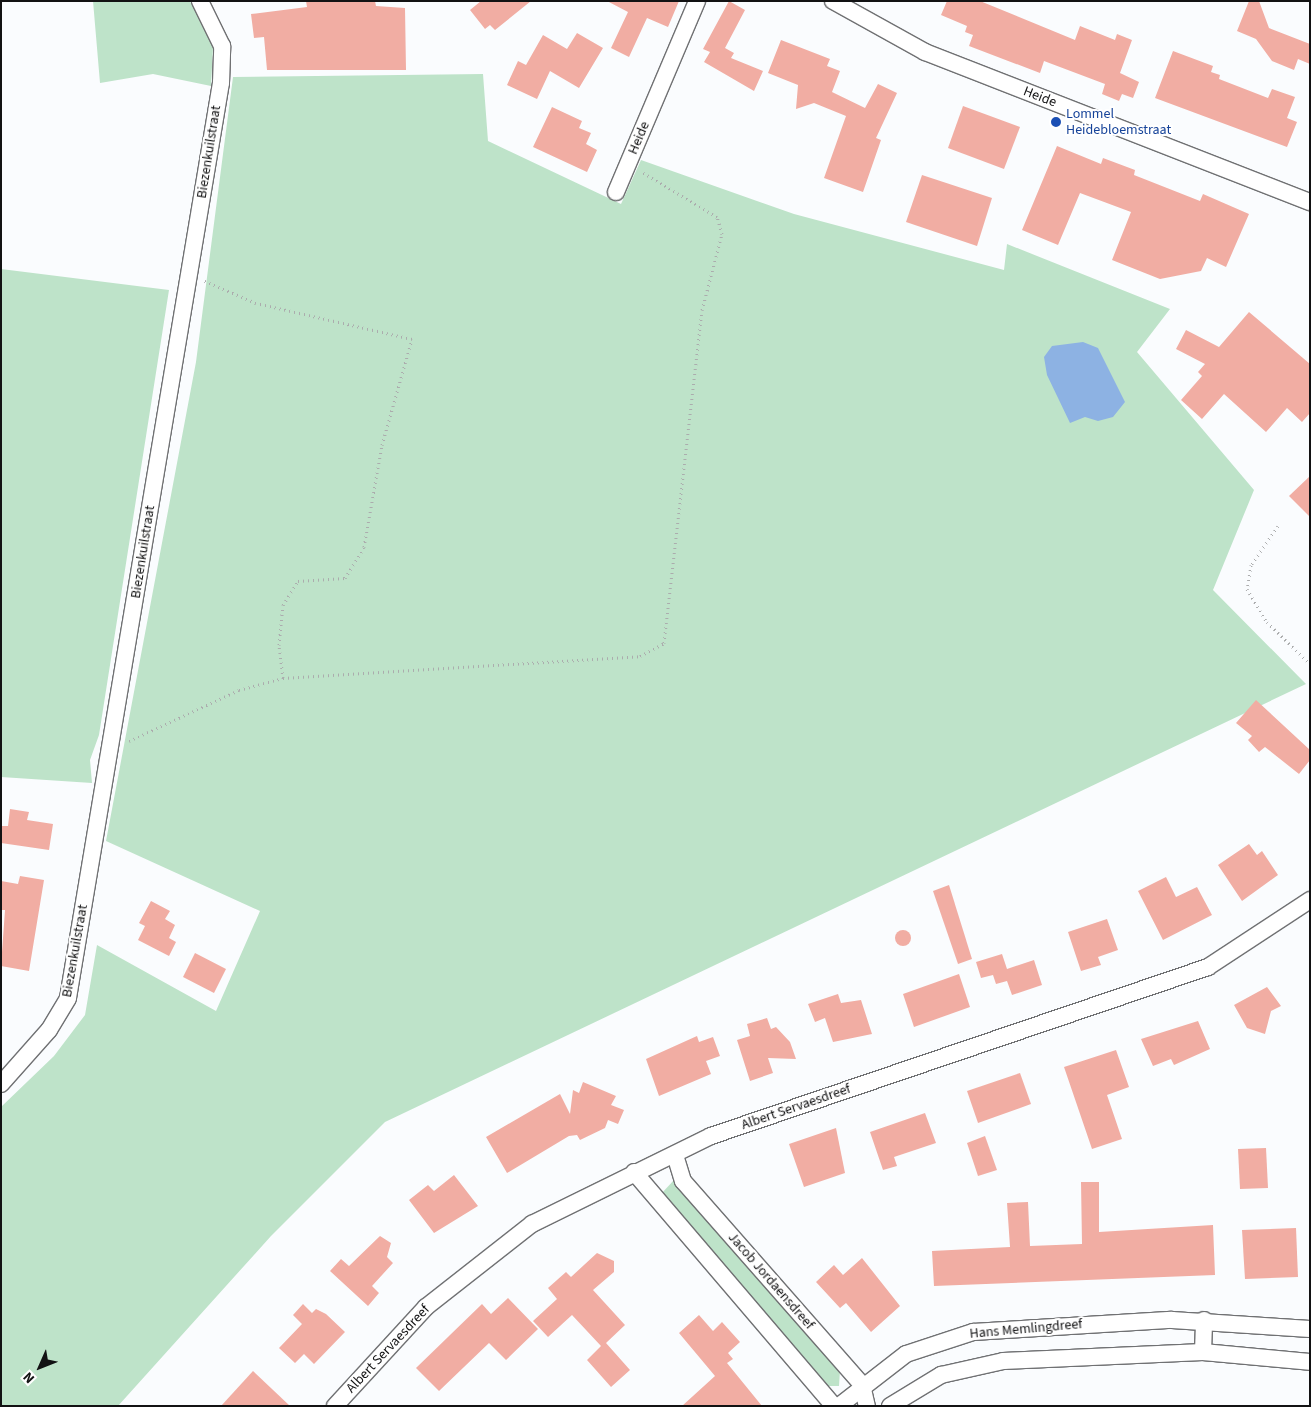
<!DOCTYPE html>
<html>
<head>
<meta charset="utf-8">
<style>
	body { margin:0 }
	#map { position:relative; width:1311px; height:1407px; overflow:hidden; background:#fafcfe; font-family:"Source Sans 3",sans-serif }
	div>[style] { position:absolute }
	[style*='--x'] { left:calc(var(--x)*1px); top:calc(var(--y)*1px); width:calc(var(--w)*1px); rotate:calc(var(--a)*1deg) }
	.green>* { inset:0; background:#bee3c9 }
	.water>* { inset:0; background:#8db2e3 }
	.building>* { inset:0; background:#f1ada3 }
	.round { border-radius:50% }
	.path>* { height:3px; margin-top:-1.5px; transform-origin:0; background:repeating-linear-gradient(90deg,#abacad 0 1px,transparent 0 5px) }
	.roads { filter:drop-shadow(1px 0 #707173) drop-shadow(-1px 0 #707173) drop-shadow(0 1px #707173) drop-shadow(0 -1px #707173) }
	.minor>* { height:16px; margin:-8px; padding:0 8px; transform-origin:8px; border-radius:8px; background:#fff }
	.dots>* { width:14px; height:14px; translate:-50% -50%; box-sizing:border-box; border:2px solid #fff; border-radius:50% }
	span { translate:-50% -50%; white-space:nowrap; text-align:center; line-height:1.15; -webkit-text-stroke:4px #fff; paint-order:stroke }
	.street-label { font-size:14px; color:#121213 }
	.transit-label { font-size:14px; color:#164399 }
	.left { translate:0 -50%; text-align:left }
	.frame { position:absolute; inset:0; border:2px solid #121213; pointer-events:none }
	.north { position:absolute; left:15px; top:1342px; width:50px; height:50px; -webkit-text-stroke:4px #fff; paint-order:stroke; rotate:226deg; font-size:14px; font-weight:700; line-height:20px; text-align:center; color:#121213 }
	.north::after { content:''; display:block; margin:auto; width:18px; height:22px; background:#121213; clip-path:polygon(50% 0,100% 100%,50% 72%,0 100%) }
</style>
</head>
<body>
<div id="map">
	<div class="green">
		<i style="clip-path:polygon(93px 1px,190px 1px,213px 48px,211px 86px,153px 74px,100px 83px)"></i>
		<i style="clip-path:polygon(483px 74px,488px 141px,621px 204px,641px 160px,794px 214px,1004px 270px,1007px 244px,1170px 309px,1137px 352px,1254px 490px,1213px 590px,1306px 684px,385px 1122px,271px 1236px,118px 1406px,1px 1406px,1px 1107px,54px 1056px,85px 1015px,97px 945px,216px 1011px,260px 911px,106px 841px,196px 362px,233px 77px)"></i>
		<i style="clip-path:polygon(1px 269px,169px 290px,99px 735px,90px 760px,92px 783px,1px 777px)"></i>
		<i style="clip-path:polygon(674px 1180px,840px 1370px,839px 1386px,827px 1386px,661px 1194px)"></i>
	</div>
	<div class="water">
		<i style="clip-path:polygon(1083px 342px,1098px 348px,1125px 402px,1113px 417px,1098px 421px,1085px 417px,1070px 423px,1047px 375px,1044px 357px,1052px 346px)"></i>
	</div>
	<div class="building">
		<i style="clip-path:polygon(306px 1px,375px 1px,376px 6px,405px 8px,406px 70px,267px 70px,264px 37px,254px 38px,251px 14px,307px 7px)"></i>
		<i style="clip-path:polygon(481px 1px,531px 1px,495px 30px,490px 25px,485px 29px,470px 10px)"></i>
		<i style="clip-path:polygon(607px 1px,679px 1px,668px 27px,647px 18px,629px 57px,611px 48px,628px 12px)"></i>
		<i style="clip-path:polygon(729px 1px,745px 10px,725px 48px,734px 53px,731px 58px,763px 71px,754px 91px,704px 62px,710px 52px,703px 49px)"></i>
		<i style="clip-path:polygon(947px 1px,980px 1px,1075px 40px,1080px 26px,1115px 40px,1117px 34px,1132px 40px,1120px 73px,1139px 82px,1133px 98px,1122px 94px,1119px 101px,1102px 94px,1105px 84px,1044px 61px,1040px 73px,969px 46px,973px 35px,965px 32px,967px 26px,941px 15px)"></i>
		<i style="clip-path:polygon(1249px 1px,1259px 1px,1269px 28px,1310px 44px,1310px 64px,1298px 59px,1294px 70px,1272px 61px,1256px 39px,1237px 31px)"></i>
		<i style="clip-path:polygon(577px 33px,603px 48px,579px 88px,550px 71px,537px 99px,507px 85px,518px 61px,526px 65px,543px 35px,567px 49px)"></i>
		<i style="clip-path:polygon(781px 40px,830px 59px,827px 66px,840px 71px,832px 92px,865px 108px,878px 84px,897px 93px,876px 138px,881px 140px,863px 192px,824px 178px,846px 116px,814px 103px,796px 109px,798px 85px,768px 73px)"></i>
		<i style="clip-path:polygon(1173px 51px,1213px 66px,1211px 72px,1220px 75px,1219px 79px,1268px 98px,1272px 89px,1295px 97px,1287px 118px,1297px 122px,1287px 147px,1155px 98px)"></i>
		<i style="clip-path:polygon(963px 106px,1020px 127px,1004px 169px,948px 148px)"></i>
		<i style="clip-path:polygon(552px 107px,582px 121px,579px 128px,591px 133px,586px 144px,597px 150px,587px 172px,533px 147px)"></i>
		<i style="clip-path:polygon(1057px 146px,1101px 164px,1103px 158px,1135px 170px,1134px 175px,1200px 201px,1203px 194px,1249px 214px,1226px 267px,1207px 258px,1201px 271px,1160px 279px,1112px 260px,1131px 212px,1080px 193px,1058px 245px,1022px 230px)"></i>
		<i style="clip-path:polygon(922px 175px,992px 198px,977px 246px,906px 222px)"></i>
		<i style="clip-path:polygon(1249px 312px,1310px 364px,1310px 413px,1302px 422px,1287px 408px,1266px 432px,1224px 394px,1202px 419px,1181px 400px,1202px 376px,1198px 372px,1205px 364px,1176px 349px,1186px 330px,1219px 347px)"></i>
		<i style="clip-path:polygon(1310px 476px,1310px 517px,1289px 496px)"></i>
		<i style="clip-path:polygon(1256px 700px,1310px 750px,1310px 760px,1299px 774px,1265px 747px,1259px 752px,1248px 740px,1252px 736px,1236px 723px)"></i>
		<i style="clip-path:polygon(10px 809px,29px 812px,27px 820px,53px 824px,49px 850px,1px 843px,1px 826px,8px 826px)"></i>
		<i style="clip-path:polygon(1249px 844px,1257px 855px,1262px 851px,1278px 875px,1242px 901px,1218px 865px)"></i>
		<i style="clip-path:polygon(20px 876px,44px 880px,29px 971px,1px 966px,5px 910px,1px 910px,1px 881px,18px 884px)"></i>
		<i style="clip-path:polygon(1166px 877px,1176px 897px,1197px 887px,1212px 915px,1163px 940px,1138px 891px)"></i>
		<i style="clip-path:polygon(949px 885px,972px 959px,958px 964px,933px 891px)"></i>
		<i style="clip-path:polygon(151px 901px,170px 911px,165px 919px,175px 925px,169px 938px,176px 942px,169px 956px,138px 940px,145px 926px,139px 923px)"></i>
		<i style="clip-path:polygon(1107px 919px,1118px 950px,1098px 957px,1101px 965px,1081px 971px,1068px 932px)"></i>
		<i class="round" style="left:895px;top:930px;width:16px;height:16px"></i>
		<i style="clip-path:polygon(195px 953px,226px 969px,214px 993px,183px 977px)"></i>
		<i style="clip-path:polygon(1002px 954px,1007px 969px,1034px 960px,1042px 985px,1012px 995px,1007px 981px,996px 984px,993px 975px,981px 978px,976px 962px)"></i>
		<i style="clip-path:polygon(959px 974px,970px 1007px,914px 1027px,903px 994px)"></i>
		<i style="clip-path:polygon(1267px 987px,1281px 1006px,1271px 1011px,1265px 1034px,1247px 1028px,1234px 1005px)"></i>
		<i style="clip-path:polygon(838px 994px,841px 1003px,861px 1000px,872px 1034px,833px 1042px,825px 1018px,815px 1022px,808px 1004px)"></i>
		<i style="clip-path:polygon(767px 1018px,771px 1029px,776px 1027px,790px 1042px,796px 1059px,768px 1058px,773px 1073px,750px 1081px,737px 1040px,750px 1036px,747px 1024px)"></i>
		<i style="clip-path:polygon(1198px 1021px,1210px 1049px,1174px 1065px,1171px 1059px,1153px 1066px,1141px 1039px)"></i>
		<i style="clip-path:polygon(697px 1036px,699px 1042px,713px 1037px,720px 1056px,706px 1061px,711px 1074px,659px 1096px,646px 1059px)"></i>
		<i style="clip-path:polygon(1116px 1050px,1129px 1087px,1107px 1095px,1122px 1139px,1092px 1149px,1064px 1067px)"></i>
		<i style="clip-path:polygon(1020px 1073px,1031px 1104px,978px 1123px,967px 1091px)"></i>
		<i style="clip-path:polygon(583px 1082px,616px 1096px,611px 1105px,624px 1110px,618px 1124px,608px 1120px,605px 1128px,580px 1140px,577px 1135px,569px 1136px,507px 1173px,486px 1137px,560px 1094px,570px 1114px,573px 1090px,579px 1093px)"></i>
		<i style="clip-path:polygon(925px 1113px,936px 1143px,894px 1157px,897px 1166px,883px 1170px,870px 1132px)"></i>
		<i style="clip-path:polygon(836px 1128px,845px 1173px,804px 1187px,789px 1144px)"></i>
		<i style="clip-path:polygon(985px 1136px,997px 1170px,978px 1176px,967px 1143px)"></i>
		<i style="clip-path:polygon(1266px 1148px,1268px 1188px,1240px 1189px,1238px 1149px)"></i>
		<i style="clip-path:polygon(454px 1175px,478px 1206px,434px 1233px,409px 1200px,428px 1185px,434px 1191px)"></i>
		<i style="clip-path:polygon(1081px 1182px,1099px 1182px,1099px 1232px,1213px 1225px,1215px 1275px,934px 1286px,932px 1251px,1010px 1247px,1007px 1203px,1028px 1202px,1030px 1246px,1082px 1244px)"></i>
		<i style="clip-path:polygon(1296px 1228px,1298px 1277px,1245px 1279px,1242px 1230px)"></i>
		<i style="clip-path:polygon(380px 1236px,391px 1243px,387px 1257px,393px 1263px,372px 1286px,379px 1293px,368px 1306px,330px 1271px,341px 1259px,349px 1266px)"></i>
		<i style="clip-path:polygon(597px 1253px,614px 1261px,614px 1272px,593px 1290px,625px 1325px,606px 1343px,630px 1370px,611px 1387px,587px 1360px,601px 1346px,572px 1315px,548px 1337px,533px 1321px,557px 1299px,548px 1288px,566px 1272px,571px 1277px)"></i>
		<i style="clip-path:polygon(862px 1258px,900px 1306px,871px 1332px,846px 1303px,840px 1308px,816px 1282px,834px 1265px,843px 1275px)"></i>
		<i style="clip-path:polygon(508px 1298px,538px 1329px,506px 1360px,489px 1343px,439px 1391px,416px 1368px,482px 1304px,491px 1314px)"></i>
		<i style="clip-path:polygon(303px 1304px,312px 1313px,316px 1309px,326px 1314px,345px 1332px,314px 1364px,304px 1354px,295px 1363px,279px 1348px,302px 1324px,293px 1315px)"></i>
		<i style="clip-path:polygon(699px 1315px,713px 1331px,722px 1322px,740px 1342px,728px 1353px,733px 1359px,727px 1363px,762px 1406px,682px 1406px,715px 1376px,679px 1333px)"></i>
		<i style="clip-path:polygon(253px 1371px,290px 1406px,221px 1406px)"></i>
	</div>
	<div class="path">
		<i style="--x:1278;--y:526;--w:47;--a:124.7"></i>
		<i style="--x:1251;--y:565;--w:24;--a:99"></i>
		<i style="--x:1247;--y:589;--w:39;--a:59"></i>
		<i style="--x:1267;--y:622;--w:60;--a:44.3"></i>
		<i style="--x:283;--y:678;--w:358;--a:-3.5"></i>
		<i style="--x:640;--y:656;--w:27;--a:-28"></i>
		<i style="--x:664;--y:643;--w:335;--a:-83.5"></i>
		<i style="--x:702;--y:310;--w:79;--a:-75.3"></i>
		<i style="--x:722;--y:234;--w:18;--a:-106"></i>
		<i style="--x:717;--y:217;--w:87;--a:-149"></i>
		<i style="--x:129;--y:741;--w:121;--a:-24.9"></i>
		<i style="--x:239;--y:690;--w:46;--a:-15.3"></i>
		<i style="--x:283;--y:678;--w:33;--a:-97"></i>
		<i style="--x:279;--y:645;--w:40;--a:-84.3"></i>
		<i style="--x:283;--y:605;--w:28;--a:-58"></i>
		<i style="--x:298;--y:581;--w:47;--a:-3.7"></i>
		<i style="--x:345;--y:578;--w:36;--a:-58"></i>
		<i style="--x:364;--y:547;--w:104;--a:-80"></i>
		<i style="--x:382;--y:445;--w:110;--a:-74.2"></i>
		<i style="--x:412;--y:339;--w:160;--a:-167"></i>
		<i style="--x:256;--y:303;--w:56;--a:-156.7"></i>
	</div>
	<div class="roads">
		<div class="minor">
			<i style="--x:833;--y:1;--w:105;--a:29"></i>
			<i style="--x:925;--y:52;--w:413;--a:21.3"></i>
			<i style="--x:616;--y:192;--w:207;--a:-67"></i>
			<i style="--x:1;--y:1084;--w:72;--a:-48.4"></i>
			<i style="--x:49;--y:1030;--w:37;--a:-59"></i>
			<i style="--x:68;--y:998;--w:928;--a:-80.51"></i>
			<i style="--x:221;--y:83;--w:37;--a:-88"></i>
			<i style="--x:222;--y:46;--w:50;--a:-116.1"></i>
			<i style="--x:675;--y:1155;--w:27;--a:73"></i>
			<i style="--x:683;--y:1181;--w:271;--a:48.7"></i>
			<i style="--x:862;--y:1385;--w:22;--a:77"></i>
			<i style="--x:634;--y:1172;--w:308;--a:49.5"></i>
			<i style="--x:1203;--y:1352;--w:32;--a:-88"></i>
			<i style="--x:335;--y:1406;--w:134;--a:-47.4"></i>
			<i style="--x:426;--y:1307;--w:135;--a:-38.1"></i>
			<i style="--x:532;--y:1224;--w:199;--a:-26.2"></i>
			<i style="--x:711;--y:1136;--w:525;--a:-18.78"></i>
			<i style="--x:1208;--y:967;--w:122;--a:-33.3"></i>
			<i style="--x:839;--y:1406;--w:85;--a:-37.8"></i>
			<i style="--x:906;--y:1354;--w:71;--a:-18.2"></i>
			<i style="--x:973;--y:1332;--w:199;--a:-3.5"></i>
			<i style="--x:1172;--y:1320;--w:138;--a:3.7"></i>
			<i style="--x:890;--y:1406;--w:60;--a:-31.3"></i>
			<i style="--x:941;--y:1375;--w:64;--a:-12.7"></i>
			<i style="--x:1003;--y:1361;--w:200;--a:-2.6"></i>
			<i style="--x:1203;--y:1352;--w:107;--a:5.3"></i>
		</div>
	</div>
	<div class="dots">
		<i style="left:1056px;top:122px;background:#1a4fb4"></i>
	</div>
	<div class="street-label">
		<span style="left:1040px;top:97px;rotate:21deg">Heide</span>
		<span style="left:639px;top:138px;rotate:-67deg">Heide</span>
		<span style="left:209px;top:152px;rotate:-81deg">Biezenkuilstraat</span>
		<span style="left:143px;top:552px;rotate:-81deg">Biezenkuilstraat</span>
		<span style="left:75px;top:951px;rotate:-80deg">Biezenkuilstraat</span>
		<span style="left:796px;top:1107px;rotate:-19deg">Albert Servaesdreef</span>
		<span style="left:771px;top:1281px;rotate:49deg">Jacob Jordaensdreef</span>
		<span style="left:1026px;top:1329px;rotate:-5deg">Hans Memlingdreef</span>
		<span style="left:388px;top:1349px;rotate:-47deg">Albert Servaesdreef</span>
	</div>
	<div class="transit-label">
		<span class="left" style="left:1066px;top:122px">Lommel<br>Heidebloemstraat</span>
	</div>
	<div class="frame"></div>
	<div class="north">N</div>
</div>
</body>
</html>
